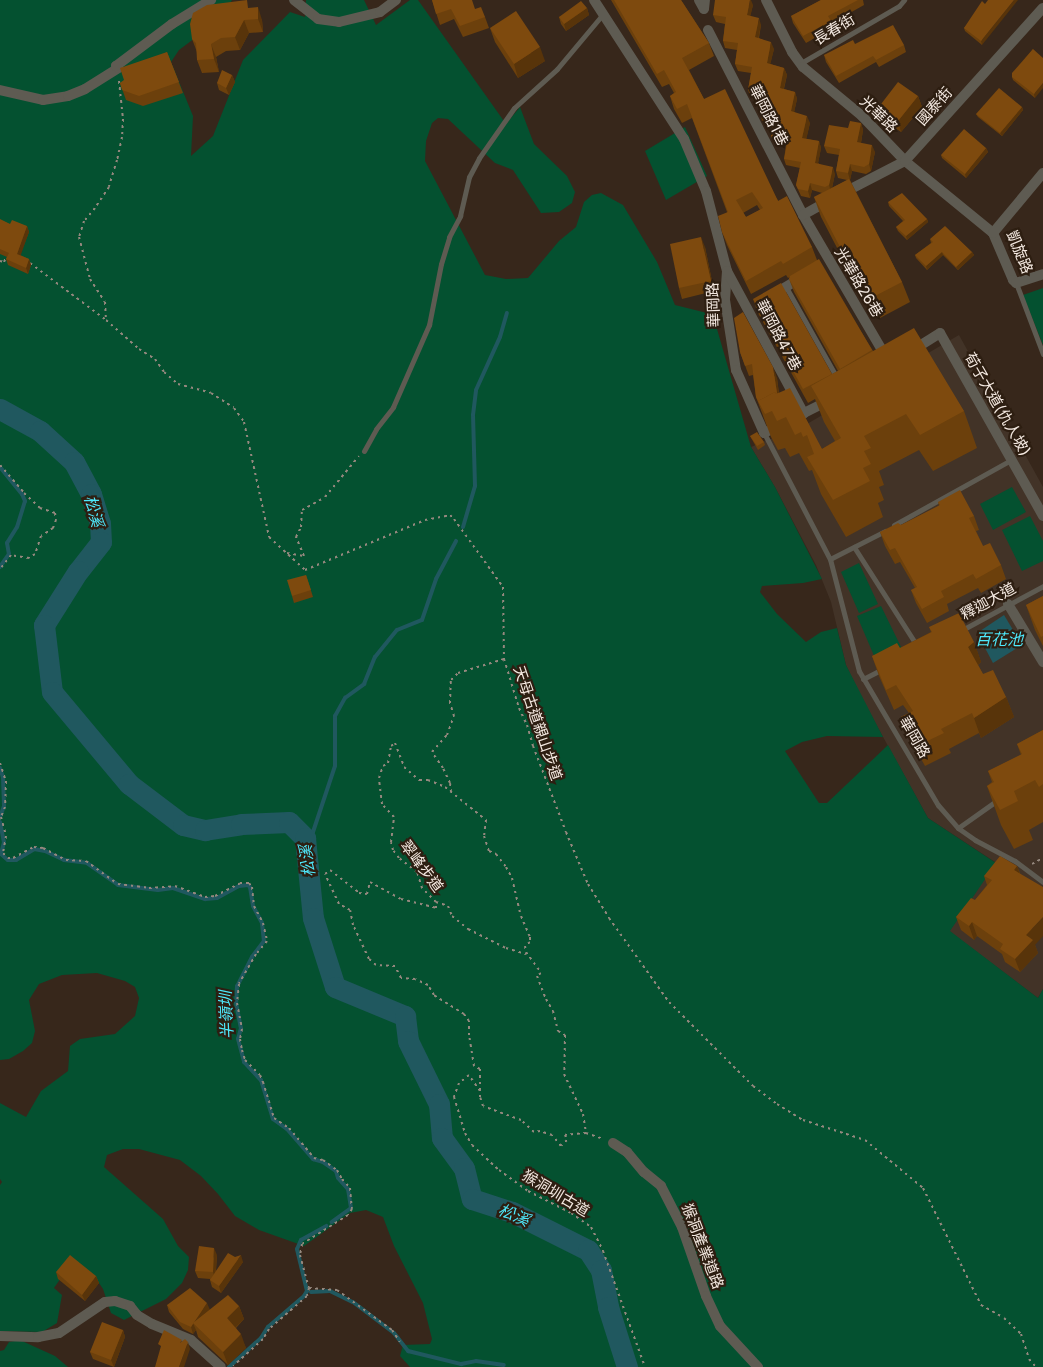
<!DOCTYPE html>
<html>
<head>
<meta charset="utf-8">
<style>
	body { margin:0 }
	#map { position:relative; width:1043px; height:1367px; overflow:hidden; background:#37271b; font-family:Inter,"Noto Sans TC",sans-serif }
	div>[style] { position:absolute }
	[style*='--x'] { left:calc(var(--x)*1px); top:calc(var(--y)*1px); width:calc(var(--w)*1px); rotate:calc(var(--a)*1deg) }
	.education>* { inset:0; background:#423327 }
	.green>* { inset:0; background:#045130 }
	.water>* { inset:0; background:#20585f }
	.stream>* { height:4px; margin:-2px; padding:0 2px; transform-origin:2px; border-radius:2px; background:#20585f }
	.river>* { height:21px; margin:-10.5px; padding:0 10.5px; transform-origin:10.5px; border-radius:10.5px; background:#20585f }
	.path>* { height:2px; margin-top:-1px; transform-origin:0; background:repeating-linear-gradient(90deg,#95887e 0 2.5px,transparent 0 6.5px) }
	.lane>* { height:5px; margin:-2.5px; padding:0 2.5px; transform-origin:2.5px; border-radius:2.5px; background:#5e5b52 }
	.street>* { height:10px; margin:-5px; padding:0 5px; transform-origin:5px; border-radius:5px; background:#5e5b52 }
	.wall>* { inset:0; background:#6c400c }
	.shaded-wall>* { inset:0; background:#58340a }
	.building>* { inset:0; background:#7e4a0e }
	span { translate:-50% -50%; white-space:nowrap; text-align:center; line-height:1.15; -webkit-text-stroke:4.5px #2d1e11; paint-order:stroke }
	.street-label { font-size:15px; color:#f4e9e1 }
	.water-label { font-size:16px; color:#4ee8fb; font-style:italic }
</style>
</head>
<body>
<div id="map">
	<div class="education">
		<i style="clip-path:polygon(959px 335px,1043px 487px,1043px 989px,1038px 998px,949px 931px,995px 862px,928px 818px,862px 699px,846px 665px,831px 602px,816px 565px,775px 487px,751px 447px,807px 424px)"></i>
	</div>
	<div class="green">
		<i style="clip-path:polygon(0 0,232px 0,223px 17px,179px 50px,171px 62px,193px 116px,191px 156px,213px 136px,243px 60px,290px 12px,305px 17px,306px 0,364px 0,376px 25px,410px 0,418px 0,506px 124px,520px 107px,534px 144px,567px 176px,575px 192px,572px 203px,559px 212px,541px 213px,513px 170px,495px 163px,448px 119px,438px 118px,432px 123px,426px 141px,425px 161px,485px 275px,506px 279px,528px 278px,559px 241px,576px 227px,584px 202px,592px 195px,601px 193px,623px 205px,657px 262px,675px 305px,707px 313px,717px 329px,751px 447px,775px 487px,822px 579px,803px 583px,762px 586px,760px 592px,777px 614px,806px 642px,821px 632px,837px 628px,846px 665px,883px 737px,827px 736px,802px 742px,785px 751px,819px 803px,827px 803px,888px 745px,928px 818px,996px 863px,950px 931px,1038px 998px,1043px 989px,1043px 1367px,410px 1367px,400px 1356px,403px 1345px,430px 1344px,432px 1339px,423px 1303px,394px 1246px,383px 1217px,366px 1210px,350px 1213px,304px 1246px,259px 1230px,235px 1216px,218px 1194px,201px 1176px,180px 1160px,139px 1149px,123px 1149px,107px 1155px,104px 1167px,163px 1219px,178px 1246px,189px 1257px,188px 1270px,182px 1283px,166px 1299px,124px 1320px,111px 1313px,103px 1289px,99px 1283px,72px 1262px,54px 1288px,62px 1295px,57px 1323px,42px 1332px,0 1331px,0 1185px,2px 1182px,0 1179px,0 1103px,26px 1117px,41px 1091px,68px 1071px,70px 1046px,80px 1039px,115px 1034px,135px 1016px,139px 998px,135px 987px,125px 981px,97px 973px,62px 975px,39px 984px,29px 1000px,35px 1031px,32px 1043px,23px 1051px,9px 1059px,0 1060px)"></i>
		<i style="clip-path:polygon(685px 127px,707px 176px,666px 200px,645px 151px)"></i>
		<i style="clip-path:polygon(1043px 288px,1043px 345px,1023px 295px)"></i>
		<i style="clip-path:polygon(1012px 487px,1026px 512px,993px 530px,980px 504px)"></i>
		<i style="clip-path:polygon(1030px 516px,1043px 541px,1043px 561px,1022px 571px,1002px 530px)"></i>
		<i style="clip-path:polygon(859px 563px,878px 604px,859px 613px,841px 572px)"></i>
		<i style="clip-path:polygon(881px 606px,904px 653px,878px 665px,857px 616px)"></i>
		<i style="clip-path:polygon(15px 1341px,22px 1341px,55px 1356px,68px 1367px,0 1367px,0 1351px,4px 1350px,9px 1342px)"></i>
	</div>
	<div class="water">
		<i style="clip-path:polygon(1004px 615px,1022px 645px,993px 663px,977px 633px)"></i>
	</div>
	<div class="stream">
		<i style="--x:0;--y:467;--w:35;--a:51"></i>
		<i style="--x:22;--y:494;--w:8;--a:67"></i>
		<i style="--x:25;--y:501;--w:27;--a:107"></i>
		<i style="--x:17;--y:527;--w:19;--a:122"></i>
		<i style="--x:7;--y:543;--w:11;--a:80"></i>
		<i style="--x:9;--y:554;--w:16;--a:125"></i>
		<i style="--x:463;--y:527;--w:43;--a:-73.7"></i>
		<i style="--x:475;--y:486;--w:71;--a:-91.6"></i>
		<i style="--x:473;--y:415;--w:25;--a:-83"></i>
		<i style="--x:476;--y:390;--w:58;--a:-65.6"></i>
		<i style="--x:500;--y:337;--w:25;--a:-74"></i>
		<i style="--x:0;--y:768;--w:9;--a:72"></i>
		<i style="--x:3;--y:777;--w:29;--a:88"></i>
		<i style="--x:4;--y:806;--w:12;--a:110"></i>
		<i style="--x:0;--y:822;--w:20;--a:79"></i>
		<i style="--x:4;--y:842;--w:12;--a:104"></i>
		<i style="--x:1;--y:854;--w:9;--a:41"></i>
		<i style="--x:8;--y:860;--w:8;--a:0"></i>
		<i style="--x:16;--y:860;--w:21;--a:-31"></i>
		<i style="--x:34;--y:849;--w:11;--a:10"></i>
		<i style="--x:45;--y:851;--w:21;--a:25"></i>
		<i style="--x:64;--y:860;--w:23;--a:7"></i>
		<i style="--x:87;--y:863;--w:38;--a:35"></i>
		<i style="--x:118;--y:885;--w:40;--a:7.1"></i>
		<i style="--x:158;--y:890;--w:15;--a:-8"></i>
		<i style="--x:173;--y:888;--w:34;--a:19"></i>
		<i style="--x:205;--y:899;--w:12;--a:-5"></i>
		<i style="--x:217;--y:898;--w:25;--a:-29"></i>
		<i style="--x:239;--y:886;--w:9;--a:-6"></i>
		<i style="--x:248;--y:885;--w:3;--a:45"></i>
		<i style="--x:250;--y:887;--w:19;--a:81"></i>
		<i style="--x:253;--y:906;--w:19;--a:62"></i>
		<i style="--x:262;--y:923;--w:18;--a:84"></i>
		<i style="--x:264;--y:941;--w:20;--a:127"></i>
		<i style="--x:252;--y:957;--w:33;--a:117"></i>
		<i style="--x:237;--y:986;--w:17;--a:93"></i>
		<i style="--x:236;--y:1003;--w:25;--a:79"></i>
		<i style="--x:241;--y:1028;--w:11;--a:105"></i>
		<i style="--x:238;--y:1039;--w:24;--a:75"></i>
		<i style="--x:244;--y:1062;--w:25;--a:47"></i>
		<i style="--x:261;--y:1080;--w:41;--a:72.9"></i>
		<i style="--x:273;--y:1119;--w:17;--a:36"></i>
		<i style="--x:287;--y:1129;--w:40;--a:49"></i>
		<i style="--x:313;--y:1159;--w:10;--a:17"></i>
		<i style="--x:323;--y:1162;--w:16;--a:35"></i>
		<i style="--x:336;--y:1171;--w:7;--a:74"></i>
		<i style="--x:338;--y:1178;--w:15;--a:48"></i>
		<i style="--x:348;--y:1189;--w:19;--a:81"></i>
		<i style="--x:351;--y:1208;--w:24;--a:144"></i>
		<i style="--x:305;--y:838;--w:10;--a:-37"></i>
		<i style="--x:313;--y:832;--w:70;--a:-71.6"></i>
		<i style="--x:335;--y:766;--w:50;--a:-90"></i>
		<i style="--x:335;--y:716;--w:21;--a:-61"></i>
		<i style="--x:345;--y:698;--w:24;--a:-36"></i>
		<i style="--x:364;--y:684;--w:29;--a:-68"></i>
		<i style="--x:375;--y:657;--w:35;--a:-51"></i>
		<i style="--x:397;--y:630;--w:27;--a:-22"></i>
		<i style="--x:422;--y:620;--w:43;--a:-71.1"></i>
		<i style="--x:436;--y:579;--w:43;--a:-62.2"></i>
		<i style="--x:311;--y:1292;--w:19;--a:-3"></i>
		<i style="--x:330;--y:1291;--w:25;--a:26"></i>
		<i style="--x:353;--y:1302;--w:51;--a:37.1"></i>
		<i style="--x:394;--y:1333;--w:23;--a:52"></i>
		<i style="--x:408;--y:1351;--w:55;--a:13.8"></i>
		<i style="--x:461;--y:1364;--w:15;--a:-11"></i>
		<i style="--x:476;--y:1361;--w:28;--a:8"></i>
		<i style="--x:229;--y:1367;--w:43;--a:-42.2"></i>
		<i style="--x:261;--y:1338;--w:13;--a:-58"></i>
		<i style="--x:268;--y:1327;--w:48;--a:-40.7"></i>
		<i style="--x:304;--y:1296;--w:6;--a:-59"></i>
		<i style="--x:307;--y:1291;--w:43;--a:-103.4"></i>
		<i style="--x:297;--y:1249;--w:10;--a:-66"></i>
		<i style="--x:301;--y:1240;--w:29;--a:-29"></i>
	</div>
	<div class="river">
		<i style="--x:0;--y:409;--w:46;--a:28.8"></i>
		<i style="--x:40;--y:431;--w:46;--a:42.4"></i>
		<i style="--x:74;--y:462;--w:36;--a:62"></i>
		<i style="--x:91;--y:494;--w:30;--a:73"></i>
		<i style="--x:100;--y:523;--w:19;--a:87"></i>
		<i style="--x:101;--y:542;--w:37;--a:128"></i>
		<i style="--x:78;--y:571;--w:64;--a:122.2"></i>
		<i style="--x:44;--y:625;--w:67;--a:83.2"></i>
		<i style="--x:52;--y:692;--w:120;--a:50.1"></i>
		<i style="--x:129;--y:784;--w:68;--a:37.2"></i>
		<i style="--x:183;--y:825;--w:23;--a:13"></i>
		<i style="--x:205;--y:830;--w:36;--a:-9"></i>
		<i style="--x:241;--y:824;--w:48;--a:-2.4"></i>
		<i style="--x:289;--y:822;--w:23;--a:45"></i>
		<i style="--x:305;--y:838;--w:80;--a:84.3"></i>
		<i style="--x:313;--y:918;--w:72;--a:72.3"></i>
		<i style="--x:335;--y:987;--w:76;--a:22.5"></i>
		<i style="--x:405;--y:1016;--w:25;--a:83"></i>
		<i style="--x:408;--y:1041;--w:70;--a:63.8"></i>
		<i style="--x:439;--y:1104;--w:34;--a:85"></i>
		<i style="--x:442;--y:1138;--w:37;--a:54"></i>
		<i style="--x:464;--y:1168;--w:32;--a:76"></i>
		<i style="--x:472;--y:1199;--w:42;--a:18"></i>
		<i style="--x:512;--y:1212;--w:85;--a:26.6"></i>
		<i style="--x:588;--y:1250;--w:24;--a:57"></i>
		<i style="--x:601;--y:1270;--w:38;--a:79"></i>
		<i style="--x:608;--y:1307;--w:63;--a:72.4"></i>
	</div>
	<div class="path">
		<i style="--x:119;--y:81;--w:38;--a:84"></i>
		<i style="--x:123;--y:119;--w:18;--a:93"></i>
		<i style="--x:122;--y:137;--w:24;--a:102"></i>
		<i style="--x:117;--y:160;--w:28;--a:107"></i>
		<i style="--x:109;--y:187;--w:25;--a:124"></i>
		<i style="--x:95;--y:208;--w:17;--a:130"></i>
		<i style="--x:84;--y:221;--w:17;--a:107"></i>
		<i style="--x:79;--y:237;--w:43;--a:75.3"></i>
		<i style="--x:90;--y:279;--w:27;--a:57"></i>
		<i style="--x:105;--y:302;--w:18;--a:87"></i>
		<i style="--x:106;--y:320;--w:44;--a:41.3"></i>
		<i style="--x:139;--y:349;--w:19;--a:32"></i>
		<i style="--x:155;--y:359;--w:16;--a:55"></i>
		<i style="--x:164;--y:372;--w:18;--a:41"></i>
		<i style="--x:178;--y:384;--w:34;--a:15"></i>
		<i style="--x:211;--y:393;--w:27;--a:33"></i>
		<i style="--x:234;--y:408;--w:17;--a:54"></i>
		<i style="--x:244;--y:422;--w:118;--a:77.7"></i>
		<i style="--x:269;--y:537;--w:49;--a:42.5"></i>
		<i style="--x:305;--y:570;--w:130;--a:-22.6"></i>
		<i style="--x:425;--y:520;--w:25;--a:-11"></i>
		<i style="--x:450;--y:515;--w:6;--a:45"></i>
		<i style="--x:454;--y:519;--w:84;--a:54.2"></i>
		<i style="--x:503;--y:587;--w:72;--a:89.2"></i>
		<i style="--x:504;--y:659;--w:51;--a:73"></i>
		<i style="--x:519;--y:708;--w:19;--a:65"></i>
		<i style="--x:527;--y:725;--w:22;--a:74"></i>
		<i style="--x:533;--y:746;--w:92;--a:69"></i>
		<i style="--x:566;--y:832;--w:56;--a:67.1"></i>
		<i style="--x:588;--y:884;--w:40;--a:58"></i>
		<i style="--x:609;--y:918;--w:103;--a:54.5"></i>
		<i style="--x:669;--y:1002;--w:119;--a:45"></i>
		<i style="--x:753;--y:1086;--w:30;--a:37"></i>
		<i style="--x:777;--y:1104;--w:31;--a:32"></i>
		<i style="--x:803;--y:1120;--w:65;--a:17.9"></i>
		<i style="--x:865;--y:1140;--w:75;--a:39.6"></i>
		<i style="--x:923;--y:1188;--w:131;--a:63.6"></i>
		<i style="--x:981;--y:1305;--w:26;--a:29"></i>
		<i style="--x:1004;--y:1318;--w:23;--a:43"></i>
		<i style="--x:1021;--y:1334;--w:26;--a:72"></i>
		<i style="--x:1029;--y:1359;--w:11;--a:49"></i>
		<i style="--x:0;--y:261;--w:4;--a:14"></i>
		<i style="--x:4;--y:262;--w:8;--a:-67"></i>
		<i style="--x:30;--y:263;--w:95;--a:36.9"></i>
		<i style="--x:0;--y:465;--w:37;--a:49"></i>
		<i style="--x:24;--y:493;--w:22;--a:43"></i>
		<i style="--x:40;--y:508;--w:16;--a:18"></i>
		<i style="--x:55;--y:513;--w:7;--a:82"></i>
		<i style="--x:56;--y:520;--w:9;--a:111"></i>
		<i style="--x:53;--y:528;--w:14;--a:146"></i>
		<i style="--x:41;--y:536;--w:19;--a:108"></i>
		<i style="--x:35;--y:554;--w:7;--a:146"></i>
		<i style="--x:29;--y:558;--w:18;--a:-171"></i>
		<i style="--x:11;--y:555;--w:18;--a:128"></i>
		<i style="--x:287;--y:553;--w:17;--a:10"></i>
		<i style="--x:304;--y:556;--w:21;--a:-113"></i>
		<i style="--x:296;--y:537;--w:11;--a:-63"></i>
		<i style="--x:301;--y:527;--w:17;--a:-87"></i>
		<i style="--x:302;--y:510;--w:26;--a:-29"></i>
		<i style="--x:325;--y:497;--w:53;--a:-50.3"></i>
		<i style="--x:0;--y:763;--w:19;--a:72"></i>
		<i style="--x:6;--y:781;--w:26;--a:92"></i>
		<i style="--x:5;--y:807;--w:11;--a:112"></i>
		<i style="--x:1;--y:817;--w:20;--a:75"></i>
		<i style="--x:6;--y:836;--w:17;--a:100"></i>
		<i style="--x:3;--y:853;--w:7;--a:45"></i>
		<i style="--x:8;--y:858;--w:5;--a:0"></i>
		<i style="--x:13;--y:858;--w:24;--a:-28"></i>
		<i style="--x:34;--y:847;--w:9;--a:6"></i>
		<i style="--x:43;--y:848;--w:26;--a:28"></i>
		<i style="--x:66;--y:860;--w:20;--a:3"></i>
		<i style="--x:86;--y:861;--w:39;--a:36"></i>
		<i style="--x:118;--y:884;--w:31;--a:7"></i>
		<i style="--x:149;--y:888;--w:26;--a:-4"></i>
		<i style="--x:175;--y:886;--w:32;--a:20"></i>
		<i style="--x:205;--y:897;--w:10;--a:-6"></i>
		<i style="--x:215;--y:896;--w:28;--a:-27"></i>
		<i style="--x:240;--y:883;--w:9;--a:0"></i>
		<i style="--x:249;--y:883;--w:5;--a:53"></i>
		<i style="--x:252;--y:887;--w:19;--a:84"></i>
		<i style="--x:254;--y:906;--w:19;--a:62"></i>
		<i style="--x:263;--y:923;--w:18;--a:77"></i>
		<i style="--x:267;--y:941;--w:17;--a:130"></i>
		<i style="--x:256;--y:954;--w:34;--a:120"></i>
		<i style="--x:239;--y:984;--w:19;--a:96"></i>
		<i style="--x:237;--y:1003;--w:26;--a:79"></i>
		<i style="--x:242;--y:1029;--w:10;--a:101"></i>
		<i style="--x:240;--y:1039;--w:11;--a:80"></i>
		<i style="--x:242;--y:1050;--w:10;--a:73"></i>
		<i style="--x:245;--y:1060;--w:21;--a:45"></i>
		<i style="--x:260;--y:1075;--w:8;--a:67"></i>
		<i style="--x:263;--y:1082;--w:38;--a:73"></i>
		<i style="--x:274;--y:1118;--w:18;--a:34"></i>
		<i style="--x:289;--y:1128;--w:39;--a:50"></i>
		<i style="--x:314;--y:1158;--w:9;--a:13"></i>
		<i style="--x:323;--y:1160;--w:17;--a:36"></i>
		<i style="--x:337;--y:1170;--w:10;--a:61"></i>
		<i style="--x:342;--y:1179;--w:12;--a:48"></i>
		<i style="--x:350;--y:1188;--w:21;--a:85"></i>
		<i style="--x:352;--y:1209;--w:7;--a:124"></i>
		<i style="--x:348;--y:1215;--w:54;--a:147.8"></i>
		<i style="--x:302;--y:1244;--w:11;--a:100"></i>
		<i style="--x:300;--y:1255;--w:34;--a:75"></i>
		<i style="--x:309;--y:1288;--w:8;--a:104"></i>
		<i style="--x:307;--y:1296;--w:50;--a:139"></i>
		<i style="--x:269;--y:1329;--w:12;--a:121"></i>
		<i style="--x:263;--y:1339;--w:40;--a:138"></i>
		<i style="--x:451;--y:792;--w:9;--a:-96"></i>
		<i style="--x:450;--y:783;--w:17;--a:-115"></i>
		<i style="--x:443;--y:768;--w:19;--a:-125"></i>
		<i style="--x:432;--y:752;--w:23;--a:-49"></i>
		<i style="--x:447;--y:735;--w:20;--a:-70"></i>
		<i style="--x:454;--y:716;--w:14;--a:-107"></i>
		<i style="--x:450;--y:703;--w:23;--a:-88"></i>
		<i style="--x:451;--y:680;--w:10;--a:-45"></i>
		<i style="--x:458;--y:673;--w:48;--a:-16.9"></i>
		<i style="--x:1032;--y:864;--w:13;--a:-29"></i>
		<i style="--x:436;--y:902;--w:13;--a:18"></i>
		<i style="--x:448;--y:906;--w:11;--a:68"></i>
		<i style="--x:452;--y:916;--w:21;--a:39"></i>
		<i style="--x:468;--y:929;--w:42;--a:26.6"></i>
		<i style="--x:506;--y:948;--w:21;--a:17"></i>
		<i style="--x:480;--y:1091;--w:19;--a:-125"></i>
		<i style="--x:469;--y:1075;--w:13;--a:141"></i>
		<i style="--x:459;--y:1083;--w:15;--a:110"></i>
		<i style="--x:454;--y:1097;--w:38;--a:73"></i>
		<i style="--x:465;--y:1133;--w:14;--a:60"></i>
		<i style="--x:472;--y:1145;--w:37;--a:43"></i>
		<i style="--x:499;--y:1170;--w:36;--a:36"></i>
		<i style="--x:528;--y:1191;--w:48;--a:27.1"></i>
		<i style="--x:571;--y:1213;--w:24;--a:35"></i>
		<i style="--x:591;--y:1227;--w:27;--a:63"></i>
		<i style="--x:603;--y:1251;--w:123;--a:70.1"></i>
		<i style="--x:586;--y:1133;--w:21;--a:175"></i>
		<i style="--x:565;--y:1135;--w:5;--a:68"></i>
		<i style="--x:567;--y:1140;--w:8;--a:135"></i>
		<i style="--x:561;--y:1146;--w:14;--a:-129"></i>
		<i style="--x:552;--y:1135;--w:13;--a:-162"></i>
		<i style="--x:540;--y:1131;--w:6;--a:171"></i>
		<i style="--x:534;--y:1132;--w:18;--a:-137"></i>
		<i style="--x:521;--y:1120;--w:40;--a:-159.8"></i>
		<i style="--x:483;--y:1106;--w:9;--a:-108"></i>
		<i style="--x:480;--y:1097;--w:28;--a:-90"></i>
		<i style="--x:480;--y:1069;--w:7;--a:-153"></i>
		<i style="--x:474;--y:1066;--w:31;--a:-99"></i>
		<i style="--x:469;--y:1035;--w:14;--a:-90"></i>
		<i style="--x:469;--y:1021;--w:9;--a:-126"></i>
		<i style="--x:464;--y:1014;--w:36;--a:-148"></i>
		<i style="--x:434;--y:995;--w:12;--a:-121"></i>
		<i style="--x:428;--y:985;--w:14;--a:-155"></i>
		<i style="--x:415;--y:979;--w:14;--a:-176"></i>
		<i style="--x:401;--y:978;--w:13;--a:-117"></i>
		<i style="--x:395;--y:966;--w:19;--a:-177"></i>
		<i style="--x:376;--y:965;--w:9;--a:-139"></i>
		<i style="--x:369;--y:959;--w:38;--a:-115"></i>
		<i style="--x:353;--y:925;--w:15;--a:-101"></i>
		<i style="--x:350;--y:910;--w:13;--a:-151"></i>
		<i style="--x:339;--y:904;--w:33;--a:-115"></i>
		<i style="--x:325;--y:874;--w:6;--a:-39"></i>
		<i style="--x:330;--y:870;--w:37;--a:38"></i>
		<i style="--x:359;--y:893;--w:8;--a:7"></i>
		<i style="--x:367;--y:894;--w:12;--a:-76"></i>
		<i style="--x:370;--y:882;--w:35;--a:29"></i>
		<i style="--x:401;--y:899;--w:36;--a:14"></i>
		<i style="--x:436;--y:908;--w:6;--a:-90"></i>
		<i style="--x:436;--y:902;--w:20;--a:-135"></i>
		<i style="--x:422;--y:888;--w:17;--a:-107"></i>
		<i style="--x:417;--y:872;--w:23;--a:-142"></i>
		<i style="--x:399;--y:858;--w:10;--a:-127"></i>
		<i style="--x:393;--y:850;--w:8;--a:-104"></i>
		<i style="--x:391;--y:842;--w:25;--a:-83"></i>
		<i style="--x:394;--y:817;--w:18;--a:-133"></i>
		<i style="--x:382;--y:804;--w:26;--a:-97"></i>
		<i style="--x:379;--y:778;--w:13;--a:-72"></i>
		<i style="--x:383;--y:766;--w:6;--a:-31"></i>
		<i style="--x:388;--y:763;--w:17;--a:-80"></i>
		<i style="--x:391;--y:746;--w:5;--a:-37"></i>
		<i style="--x:395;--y:743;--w:26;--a:69"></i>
		<i style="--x:404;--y:767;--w:20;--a:41"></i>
		<i style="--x:419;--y:780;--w:9;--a:0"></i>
		<i style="--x:428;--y:780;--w:18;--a:22"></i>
		<i style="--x:445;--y:787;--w:53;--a:38.8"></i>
		<i style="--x:486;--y:820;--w:16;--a:97"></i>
		<i style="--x:484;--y:836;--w:16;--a:72"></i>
		<i style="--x:489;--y:851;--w:8;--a:23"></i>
		<i style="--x:496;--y:854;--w:16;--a:52"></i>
		<i style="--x:506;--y:867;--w:13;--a:61"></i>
		<i style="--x:512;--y:878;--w:39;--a:77"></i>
		<i style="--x:521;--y:916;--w:23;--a:67"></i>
		<i style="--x:530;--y:937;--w:5;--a:90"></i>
		<i style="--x:530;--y:942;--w:6;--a:141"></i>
		<i style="--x:525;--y:946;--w:6;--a:81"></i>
		<i style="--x:526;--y:952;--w:26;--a:54"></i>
		<i style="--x:541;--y:973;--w:5;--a:143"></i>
		<i style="--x:537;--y:976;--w:25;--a:69"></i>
		<i style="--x:546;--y:999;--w:14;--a:60"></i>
		<i style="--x:553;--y:1011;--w:21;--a:76"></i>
		<i style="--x:558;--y:1031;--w:8;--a:30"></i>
		<i style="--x:565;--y:1035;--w:39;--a:91"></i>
		<i style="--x:564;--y:1074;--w:44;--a:64.6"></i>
		<i style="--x:583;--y:1114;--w:19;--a:81"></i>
		<i style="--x:586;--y:1133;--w:18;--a:19"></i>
		<i style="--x:309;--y:1288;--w:28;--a:4"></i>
		<i style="--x:337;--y:1290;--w:68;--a:36"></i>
		<i style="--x:392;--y:1330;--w:14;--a:56"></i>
	</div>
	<div class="lane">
		<i style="--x:801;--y:63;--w:113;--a:-30.2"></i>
		<i style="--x:899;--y:6;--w:8;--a:-50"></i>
		<i style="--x:1016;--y:283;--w:76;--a:69.2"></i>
		<i style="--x:786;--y:287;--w:104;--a:60.7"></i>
		<i style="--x:764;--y:433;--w:142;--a:62.4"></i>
		<i style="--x:830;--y:559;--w:116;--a:75.5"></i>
		<i style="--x:859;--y:671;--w:156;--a:59.5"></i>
		<i style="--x:938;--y:805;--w:30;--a:49"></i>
		<i style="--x:958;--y:828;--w:21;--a:35"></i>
		<i style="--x:975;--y:840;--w:45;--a:27.7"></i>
		<i style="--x:1015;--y:861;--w:35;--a:37"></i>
		<i style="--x:364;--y:451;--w:25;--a:-61"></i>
		<i style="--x:376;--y:429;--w:28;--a:-52"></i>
		<i style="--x:393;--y:407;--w:90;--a:-66.3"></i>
		<i style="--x:429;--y:325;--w:62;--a:-78.9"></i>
		<i style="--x:441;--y:264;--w:28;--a:-73"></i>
		<i style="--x:449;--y:237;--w:24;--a:-62"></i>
		<i style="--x:460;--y:216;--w:40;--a:-77"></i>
		<i style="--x:469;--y:177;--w:21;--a:-62"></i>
		<i style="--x:479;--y:158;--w:61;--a:-55"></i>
		<i style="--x:514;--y:108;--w:58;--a:-42.2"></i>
		<i style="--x:557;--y:69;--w:72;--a:-50.1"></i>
		<i style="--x:894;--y:525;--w:134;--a:-29.1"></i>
		<i style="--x:854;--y:547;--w:117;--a:57.5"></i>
		<i style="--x:830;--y:559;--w:62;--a:-27"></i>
		<i style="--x:962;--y:630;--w:92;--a:-28.5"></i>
		<i style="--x:863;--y:679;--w:22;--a:-27"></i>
		<i style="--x:958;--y:828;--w:50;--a:-35.3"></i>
	</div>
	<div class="street">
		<i style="--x:294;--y:0;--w:31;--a:38"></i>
		<i style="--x:318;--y:19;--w:21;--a:8"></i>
		<i style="--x:339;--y:22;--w:42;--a:-13.7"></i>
		<i style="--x:380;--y:12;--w:20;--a:-37"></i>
		<i style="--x:594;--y:0;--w:166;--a:57.1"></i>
		<i style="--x:684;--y:139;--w:56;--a:67.1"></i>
		<i style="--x:706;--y:191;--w:83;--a:75.3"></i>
		<i style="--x:727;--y:271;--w:29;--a:94"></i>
		<i style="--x:725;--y:300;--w:71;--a:81.1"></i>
		<i style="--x:736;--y:370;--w:69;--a:66"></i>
		<i style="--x:764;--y:433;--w:74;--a:-26.6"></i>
		<i style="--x:699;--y:0;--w:10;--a:61"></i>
		<i style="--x:704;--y:9;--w:9;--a:-84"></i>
		<i style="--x:766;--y:0;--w:58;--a:63.4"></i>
		<i style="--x:792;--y:52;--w:19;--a:54"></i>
		<i style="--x:803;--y:67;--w:77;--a:39.7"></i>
		<i style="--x:862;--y:116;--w:62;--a:46.3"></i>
		<i style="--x:905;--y:161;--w:114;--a:39.3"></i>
		<i style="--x:993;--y:233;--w:51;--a:66.9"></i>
		<i style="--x:1013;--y:280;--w:4;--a:45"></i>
		<i style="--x:1016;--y:283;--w:28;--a:-18"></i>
		<i style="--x:708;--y:30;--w:208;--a:62.8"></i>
		<i style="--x:803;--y:215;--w:164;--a:59.7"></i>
		<i style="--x:0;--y:90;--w:44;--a:13.1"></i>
		<i style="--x:43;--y:100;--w:25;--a:-9"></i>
		<i style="--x:68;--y:96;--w:18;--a:-22"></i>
		<i style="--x:85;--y:89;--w:39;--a:-32"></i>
		<i style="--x:118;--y:68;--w:3;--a:-135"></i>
		<i style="--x:116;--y:66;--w:70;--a:-36.9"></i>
		<i style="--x:172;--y:24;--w:46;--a:-31.6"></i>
		<i style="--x:843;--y:193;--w:70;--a:-27.3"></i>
		<i style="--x:905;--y:161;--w:206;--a:-48"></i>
		<i style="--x:803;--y:215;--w:29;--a:-29"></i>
		<i style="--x:993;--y:233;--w:78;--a:-50.2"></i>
		<i style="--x:727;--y:271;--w:162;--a:61.7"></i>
		<i style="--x:774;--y:294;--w:33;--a:-31"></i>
		<i style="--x:913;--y:350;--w:32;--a:-32"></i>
		<i style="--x:940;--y:333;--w:210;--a:60.6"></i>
		<i style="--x:1008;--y:604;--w:68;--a:58.9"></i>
		<i style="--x:613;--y:1143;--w:17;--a:33"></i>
		<i style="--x:627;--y:1152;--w:26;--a:50"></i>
		<i style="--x:644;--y:1172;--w:22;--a:39"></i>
		<i style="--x:661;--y:1186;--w:46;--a:62.9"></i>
		<i style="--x:682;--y:1227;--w:73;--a:70.8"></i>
		<i style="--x:706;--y:1296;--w:33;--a:65"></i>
		<i style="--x:720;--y:1326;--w:56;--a:47.2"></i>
		<i style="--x:0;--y:1336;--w:38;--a:2"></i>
		<i style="--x:38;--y:1337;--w:21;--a:-11"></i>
		<i style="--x:59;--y:1333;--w:55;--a:-34"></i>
		<i style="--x:105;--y:1302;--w:10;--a:-6"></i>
		<i style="--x:115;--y:1301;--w:16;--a:18"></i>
		<i style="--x:130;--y:1306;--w:11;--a:52"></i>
		<i style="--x:137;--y:1315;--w:17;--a:31"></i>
		<i style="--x:152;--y:1324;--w:42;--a:22.3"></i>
		<i style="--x:191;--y:1340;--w:40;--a:42"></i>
	</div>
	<div class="wall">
		<i style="clip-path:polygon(432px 0,475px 9px,485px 17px,489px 28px,463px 37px,454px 19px,440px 25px)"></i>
		<i style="clip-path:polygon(evenodd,611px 0,681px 0,709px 43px,714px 56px,689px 70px,704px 99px,812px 247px,817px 260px,873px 351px,964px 411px,977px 448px,933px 471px,919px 450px,879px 471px,884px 485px,879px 487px,884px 500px,878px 503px,883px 517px,846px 537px,821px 494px,812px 470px,809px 471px,799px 453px,790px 457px,785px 448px,778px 450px,771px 437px,756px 397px,753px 375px,749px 376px,740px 352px,777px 378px,779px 393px,822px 449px,835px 441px,824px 422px,815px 399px,808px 403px,758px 313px,753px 299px,832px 374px,838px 371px,794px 292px,789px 279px,790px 277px,788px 278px,786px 275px,751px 294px,727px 245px,722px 232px,727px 212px,692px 118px,682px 123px,674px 109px,670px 96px,674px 93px,669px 84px,662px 87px,611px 0,757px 205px,760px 210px,746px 217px,743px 213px,757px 205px)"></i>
		<i style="clip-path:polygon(821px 0,863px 0,864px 5px,832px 23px,833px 28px,806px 43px,793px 23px,791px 16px)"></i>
		<i style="clip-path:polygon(985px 4px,982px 45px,965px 31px,964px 28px)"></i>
		<i style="clip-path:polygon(753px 5px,750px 16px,761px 25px,759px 38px,774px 49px,770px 64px,784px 68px,787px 75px,784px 89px,795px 92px,797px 99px,794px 112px,810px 123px,806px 139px,819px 141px,821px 148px,818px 163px,835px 174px,832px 188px,847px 180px,838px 178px,836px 171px,839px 155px,827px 153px,824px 146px,848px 128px,861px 123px,863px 130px,861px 143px,875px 152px,871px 171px,866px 174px,852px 171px,850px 180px,902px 282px,910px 302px,880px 318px,854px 267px,848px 269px,821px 217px,814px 197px,822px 193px,812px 190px,810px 198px,801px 196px,796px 185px,800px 168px,786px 165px,784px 159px,786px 145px,774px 143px,771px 136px,773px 124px,763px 122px,759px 112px,761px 99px,751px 97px,748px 90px,751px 73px,738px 71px,735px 64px,737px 50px,725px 48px,723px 41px,725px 24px,716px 22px,713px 15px)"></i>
		<i style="clip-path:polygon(249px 8px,262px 20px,263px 32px,249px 33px,240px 50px,226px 51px,216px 57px,219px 72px,202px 73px,197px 60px,197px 52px,192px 39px)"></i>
		<i style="clip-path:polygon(587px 8px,589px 15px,566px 31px,561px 24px,559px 17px)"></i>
		<i style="clip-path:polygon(490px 28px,545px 61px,518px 78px,495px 42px)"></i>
		<i style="clip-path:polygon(855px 44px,904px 45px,906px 52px,879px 67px,876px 62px,839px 83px,826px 62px,824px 55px)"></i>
		<i style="clip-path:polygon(1033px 49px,1035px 98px,1013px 80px,1012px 77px)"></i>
		<i style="clip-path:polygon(167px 52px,183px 93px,143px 106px,126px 100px,120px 83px)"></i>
		<i style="clip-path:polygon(232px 75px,235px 82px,229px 95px,219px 90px,217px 83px)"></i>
		<i style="clip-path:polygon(918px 96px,922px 107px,901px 132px,882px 119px,878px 108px)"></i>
		<i style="clip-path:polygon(1022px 107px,1023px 110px,1002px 136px,978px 117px,976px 114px)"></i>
		<i style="clip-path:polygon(986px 148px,988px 152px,966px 178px,942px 158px,941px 155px)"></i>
		<i style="clip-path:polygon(888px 202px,927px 219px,928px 222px,907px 240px,898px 231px,896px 227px,903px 221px,889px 206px)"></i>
		<i style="clip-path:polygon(0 220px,10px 224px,27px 226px,29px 232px,20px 255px,29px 259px,31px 265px,28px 274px,8px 265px,6px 259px,7px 257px,0 254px)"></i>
		<i style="clip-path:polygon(930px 239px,972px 252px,974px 255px,958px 270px,943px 255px,927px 270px,916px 258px,915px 255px,931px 243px)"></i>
		<i style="clip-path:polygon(705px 247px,714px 291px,682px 299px,679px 288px)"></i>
		<i style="clip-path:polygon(750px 436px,764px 442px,765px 445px,758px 450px)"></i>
		<i style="clip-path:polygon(938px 502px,974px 516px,979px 530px,976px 531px,983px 546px,1001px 565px,1006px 579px,981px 593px,978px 588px,947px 604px,949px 611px,927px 623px,916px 603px,911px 590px,915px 588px,900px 562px,895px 564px,885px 546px,880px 532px,901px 525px,939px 506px)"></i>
		<i style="clip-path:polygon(306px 575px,313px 597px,294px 603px,292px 596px)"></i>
		<i style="clip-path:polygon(1043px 596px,1043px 646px,1035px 630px,1026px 605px)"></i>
		<i style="clip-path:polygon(929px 627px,974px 642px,981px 662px,978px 665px,983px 674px,1006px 697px,1014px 717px,981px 738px,979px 733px,949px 749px,951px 753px,925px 766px,909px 737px,901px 717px,909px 713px,903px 705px,894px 710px,879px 676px,872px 656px,900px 648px,931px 632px)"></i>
		<i style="clip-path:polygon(1043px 730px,1043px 822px,1029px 830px,1033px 840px,1014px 849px,1001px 825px,987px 786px,992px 782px,988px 771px,1021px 755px,1017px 744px)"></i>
		<i style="clip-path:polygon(1017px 866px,1020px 873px,1035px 945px,1038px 953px,1020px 972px,1005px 962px,1002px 954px,977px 936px,974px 940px,961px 930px,956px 917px,975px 900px,987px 885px,984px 876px)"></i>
		<i style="clip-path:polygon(217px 1255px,216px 1271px,235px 1257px,243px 1262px,221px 1293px,212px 1287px,210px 1280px,210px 1279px,198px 1278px,195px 1271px)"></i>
		<i style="clip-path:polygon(56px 1272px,96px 1276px,99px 1283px,85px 1301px,58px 1279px)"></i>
		<i style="clip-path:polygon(167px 1305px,210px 1310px,239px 1306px,244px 1319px,236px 1328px,246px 1348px,228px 1365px,198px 1337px,196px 1330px,193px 1334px,183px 1329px,169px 1312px)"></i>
		<i style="clip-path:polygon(123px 1330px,125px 1337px,114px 1367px,93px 1359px,90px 1352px)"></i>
	</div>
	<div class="shaded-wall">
		<i style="clip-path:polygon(750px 0,751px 0,753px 5px,749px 22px,747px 15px)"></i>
		<i style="clip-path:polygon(1014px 0,1018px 0,982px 45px,981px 41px)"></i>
		<i style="clip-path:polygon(258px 7px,262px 20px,263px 32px,258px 19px)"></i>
		<i style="clip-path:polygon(587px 8px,589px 15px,566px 31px,564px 24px)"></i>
		<i style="clip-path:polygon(759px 18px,761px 25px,757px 44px,755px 37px)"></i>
		<i style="clip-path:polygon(244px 20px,249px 33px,240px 50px,235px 37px)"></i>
		<i style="clip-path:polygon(771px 42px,774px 49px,769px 70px,767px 63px)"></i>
		<i style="clip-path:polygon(211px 44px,216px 57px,219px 72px,214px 59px)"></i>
		<i style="clip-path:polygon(540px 47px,545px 61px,518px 78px,514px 64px)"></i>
		<i style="clip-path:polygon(784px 68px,787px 75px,782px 95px,780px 88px)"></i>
		<i style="clip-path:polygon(232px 75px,235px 82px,229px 95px,226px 88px)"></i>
		<i style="clip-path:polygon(1043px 83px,1043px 88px,1035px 98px,1034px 94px)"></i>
		<i style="clip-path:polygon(795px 92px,797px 99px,793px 118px,791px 111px)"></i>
		<i style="clip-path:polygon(918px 96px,922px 107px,901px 132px,898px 121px)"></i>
		<i style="clip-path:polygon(1022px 107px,1023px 110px,1002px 136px,1000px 133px)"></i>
		<i style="clip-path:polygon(807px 116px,810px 123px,805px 145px,802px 138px)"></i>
		<i style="clip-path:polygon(861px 123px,863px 130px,860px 149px,857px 142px)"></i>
		<i style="clip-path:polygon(819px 141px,821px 148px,817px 169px,815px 163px)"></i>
		<i style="clip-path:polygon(872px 145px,875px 152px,871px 171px,869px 164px)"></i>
		<i style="clip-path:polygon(986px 148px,988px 152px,966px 178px,965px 174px)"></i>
		<i style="clip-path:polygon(850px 164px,852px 171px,850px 180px,848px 173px)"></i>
		<i style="clip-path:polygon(833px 167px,835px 174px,831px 192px,829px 185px)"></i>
		<i style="clip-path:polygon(810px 183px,812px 190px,810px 198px,808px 191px)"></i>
		<i style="clip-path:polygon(927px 219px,928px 222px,907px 240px,906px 236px)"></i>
		<i style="clip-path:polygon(27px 226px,29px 232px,19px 260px,17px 254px)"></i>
		<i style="clip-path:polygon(701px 237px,705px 247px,714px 291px,711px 281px)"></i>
		<i style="clip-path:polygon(942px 252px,943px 255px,927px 270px,926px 266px)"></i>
		<i style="clip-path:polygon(972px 252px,974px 255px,958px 270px,956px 267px)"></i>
		<i style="clip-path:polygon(29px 259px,31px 265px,28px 274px,26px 268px)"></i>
		<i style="clip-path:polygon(773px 367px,777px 378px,780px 404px,777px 393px)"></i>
		<i style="clip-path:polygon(974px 642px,981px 662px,976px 667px,968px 647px)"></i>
		<i style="clip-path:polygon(1006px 697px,1014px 717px,981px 738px,974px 718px)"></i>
		<i style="clip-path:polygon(1017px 866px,1022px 880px,1014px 870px)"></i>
		<i style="clip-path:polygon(1043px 917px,1043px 936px,1035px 945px,1038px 953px,1020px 972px,1015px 959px,1026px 935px)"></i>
		<i style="clip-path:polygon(972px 922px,977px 936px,974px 940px,969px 926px)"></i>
		<i style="clip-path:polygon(214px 1248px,217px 1255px,215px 1279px,213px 1272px)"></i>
		<i style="clip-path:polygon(241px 1255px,243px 1262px,221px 1293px,219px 1286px)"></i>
		<i style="clip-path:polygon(96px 1276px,99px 1283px,85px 1301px,82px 1295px)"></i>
		<i style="clip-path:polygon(207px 1303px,210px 1310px,193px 1323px)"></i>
		<i style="clip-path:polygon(239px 1306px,244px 1319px,232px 1331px,227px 1318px)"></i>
		<i style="clip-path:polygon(193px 1323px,196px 1330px,193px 1334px,191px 1327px)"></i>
		<i style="clip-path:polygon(123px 1330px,125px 1337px,114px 1367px,111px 1360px)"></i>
		<i style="clip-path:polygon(241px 1334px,246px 1348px,228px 1365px,223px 1352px)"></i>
		<i style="clip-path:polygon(188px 1342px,190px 1349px,184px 1367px,179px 1367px)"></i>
	</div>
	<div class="building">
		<i style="clip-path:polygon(247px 0,248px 8px,258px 7px,258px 19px,244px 20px,235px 37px,221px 38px,211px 44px,214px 59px,197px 60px,196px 43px,192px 39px,190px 24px,193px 13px,207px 5px)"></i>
		<i style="clip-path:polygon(432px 0,472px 0,475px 9px,481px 7px,485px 17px,460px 26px,451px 9px,436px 14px)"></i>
		<i style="clip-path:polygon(evenodd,614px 0,681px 0,709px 43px,682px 58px,704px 99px,725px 89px,778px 201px,787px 196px,812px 247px,783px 264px,781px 261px,746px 281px,722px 232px,718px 216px,728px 212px,687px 104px,677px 109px,670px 96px,676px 92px,664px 70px,657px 74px,614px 0,752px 192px,763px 208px,746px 217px,736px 200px,752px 192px)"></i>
		<i style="clip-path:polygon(715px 0,750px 0,747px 15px,759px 18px,755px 37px,771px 42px,767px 63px,784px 68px,780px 88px,795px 92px,791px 111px,807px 116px,802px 138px,819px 141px,815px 163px,833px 167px,829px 185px,825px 187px,810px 183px,808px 191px,798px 189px,796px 185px,801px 162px,784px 159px,788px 139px,771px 136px,774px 117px,760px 115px,759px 112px,762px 92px,748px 90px,752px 67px,735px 64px,738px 43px,723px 41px,726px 17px,713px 15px)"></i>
		<i style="clip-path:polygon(821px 0,858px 0,828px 16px,831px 21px,803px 36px,791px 16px)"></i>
		<i style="clip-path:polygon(988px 0,1014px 0,981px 41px,964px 28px,982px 1px,985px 4px)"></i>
		<i style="clip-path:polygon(581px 1px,587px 8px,564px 24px,559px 17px)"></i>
		<i style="clip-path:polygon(516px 11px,540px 47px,514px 64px,490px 28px)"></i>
		<i style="clip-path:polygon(893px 25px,904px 45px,876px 60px,873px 56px,836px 76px,824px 55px,853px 40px,855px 44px)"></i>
		<i style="clip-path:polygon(1033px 49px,1043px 58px,1043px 83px,1034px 94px,1012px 77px,1012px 73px)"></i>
		<i style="clip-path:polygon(167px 52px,179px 82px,139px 96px,122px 90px,120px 83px,124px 80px,120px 68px)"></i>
		<i style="clip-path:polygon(222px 70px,232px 75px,226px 88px,217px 83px)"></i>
		<i style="clip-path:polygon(898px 82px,918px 96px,898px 121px,878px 108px)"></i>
		<i style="clip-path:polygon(999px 88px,1022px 107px,1000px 133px,976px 114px)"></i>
		<i style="clip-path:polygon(850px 121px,861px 123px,857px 142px,872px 145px,869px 164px,864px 167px,850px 164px,848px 173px,836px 171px,840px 149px,824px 146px,829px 125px,848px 128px)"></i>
		<i style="clip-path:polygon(964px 129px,986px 148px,965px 174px,941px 155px)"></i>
		<i style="clip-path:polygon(849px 179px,902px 282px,873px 297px,847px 246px,841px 249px,814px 197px)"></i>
		<i style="clip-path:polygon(902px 193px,927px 219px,906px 236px,896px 227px,905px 220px,888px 202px)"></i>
		<i style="clip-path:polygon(0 219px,10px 224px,12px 220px,27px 226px,17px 254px,29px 259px,26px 268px,6px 259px,9px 253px,0 249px)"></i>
		<i style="clip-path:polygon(945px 226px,972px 252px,956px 267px,942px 252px,926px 266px,915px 255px,933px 242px,930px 239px)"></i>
		<i style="clip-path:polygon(701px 237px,711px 281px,679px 288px,670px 244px)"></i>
		<i style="clip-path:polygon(819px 259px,872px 350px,840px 369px,789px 279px,790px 276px)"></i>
		<i style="clip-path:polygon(781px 283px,832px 374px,803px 389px,753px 299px)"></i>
		<i style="clip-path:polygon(743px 312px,773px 367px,777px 393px,779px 393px,776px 394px,775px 392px,758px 401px,756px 397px,752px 364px,745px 366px,740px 352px,734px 318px)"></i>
		<i style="clip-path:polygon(914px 328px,964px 411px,920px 435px,906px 414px,864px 436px,871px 448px,864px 451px,871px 464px,863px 468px,870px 481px,833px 500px,807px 457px,814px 454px,807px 435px,803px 437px,801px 432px,795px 435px,786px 417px,777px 421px,772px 411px,765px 414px,758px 401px,775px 392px,776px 394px,790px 388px,822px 449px,841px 438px,811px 386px)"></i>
		<i style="clip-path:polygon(757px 432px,764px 442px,757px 446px,750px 436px)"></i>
		<i style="clip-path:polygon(960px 490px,974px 516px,969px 518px,983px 546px,990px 543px,1001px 565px,976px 579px,973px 574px,941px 591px,944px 597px,922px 609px,911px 590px,917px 587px,895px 548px,890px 550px,880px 532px,898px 523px,901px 525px,940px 505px,938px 502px)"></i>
		<i style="clip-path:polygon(306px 575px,311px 590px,292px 596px,287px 580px)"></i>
		<i style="clip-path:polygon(1043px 596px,1043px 636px,1041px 637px,1026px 605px)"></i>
		<i style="clip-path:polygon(959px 613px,974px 642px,968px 647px,983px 674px,993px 670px,1006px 697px,974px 718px,972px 713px,941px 729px,944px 733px,917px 746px,901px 717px,913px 711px,896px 685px,886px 690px,872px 656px,897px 643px,900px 648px,932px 632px,929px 627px)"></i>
		<i style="clip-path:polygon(1043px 730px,1043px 784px,1039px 787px,1035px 780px,1014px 791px,1018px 801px,1000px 810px,987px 786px,994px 782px,988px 771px,1022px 754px,1017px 744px)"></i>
		<i style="clip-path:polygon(1000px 856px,1017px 866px,1014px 870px,1043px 887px,1043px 917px,1026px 935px,1033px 940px,1015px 959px,1000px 949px,1003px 944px,972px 922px,969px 926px,956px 917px,971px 898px,975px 900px,992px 880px,984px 876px)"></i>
		<i style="clip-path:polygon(199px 1246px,214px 1248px,213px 1272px,195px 1271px)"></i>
		<i style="clip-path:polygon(228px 1253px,235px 1257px,241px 1255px,219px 1286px,210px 1280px)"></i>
		<i style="clip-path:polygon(70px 1255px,96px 1276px,82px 1295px,56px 1272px)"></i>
		<i style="clip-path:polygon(190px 1288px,207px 1303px,191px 1327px,180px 1322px,167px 1305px)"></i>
		<i style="clip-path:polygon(228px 1295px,239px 1306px,227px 1318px,241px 1334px,223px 1352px,193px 1323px)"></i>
		<i style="clip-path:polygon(102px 1322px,123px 1330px,111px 1360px,90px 1352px)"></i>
		<i style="clip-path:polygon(164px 1330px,182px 1340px,180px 1343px,185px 1339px,188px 1342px,179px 1367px,155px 1367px,161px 1346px,158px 1344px)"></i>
	</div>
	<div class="street-label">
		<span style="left:834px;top:29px;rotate:-31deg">長春街</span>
		<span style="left:934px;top:106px;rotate:-48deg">國泰街</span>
		<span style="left:879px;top:114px;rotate:44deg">光華路</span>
		<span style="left:769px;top:115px;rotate:63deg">華岡路1巷</span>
		<span style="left:1020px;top:252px;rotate:68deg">凱旋路</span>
		<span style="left:859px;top:282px;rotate:59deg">光華路26巷</span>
		<span style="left:713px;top:305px;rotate:-92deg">華岡路</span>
		<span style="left:779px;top:335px;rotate:62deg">華岡路47巷</span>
		<span style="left:998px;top:404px;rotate:60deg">荀子大道(仇人坡)</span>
		<span style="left:988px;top:601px;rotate:-29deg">釋迦大道</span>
		<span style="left:538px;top:723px;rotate:71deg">天母古道親山步道</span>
		<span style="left:915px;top:737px;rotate:60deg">華岡路</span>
		<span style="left:422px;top:866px;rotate:53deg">翠峰步道</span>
		<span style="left:556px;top:1193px;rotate:31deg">猴洞圳古道</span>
		<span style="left:703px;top:1246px;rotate:69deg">猴洞產業道路</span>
	</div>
	<div class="water-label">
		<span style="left:94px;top:511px;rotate:75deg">松溪</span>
		<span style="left:999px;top:639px">百花池</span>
		<span style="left:307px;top:861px;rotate:-97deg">松溪</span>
		<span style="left:226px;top:1015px;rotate:-92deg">半嶺圳</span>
		<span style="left:514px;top:1215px;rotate:23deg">松溪</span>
	</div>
</div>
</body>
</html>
